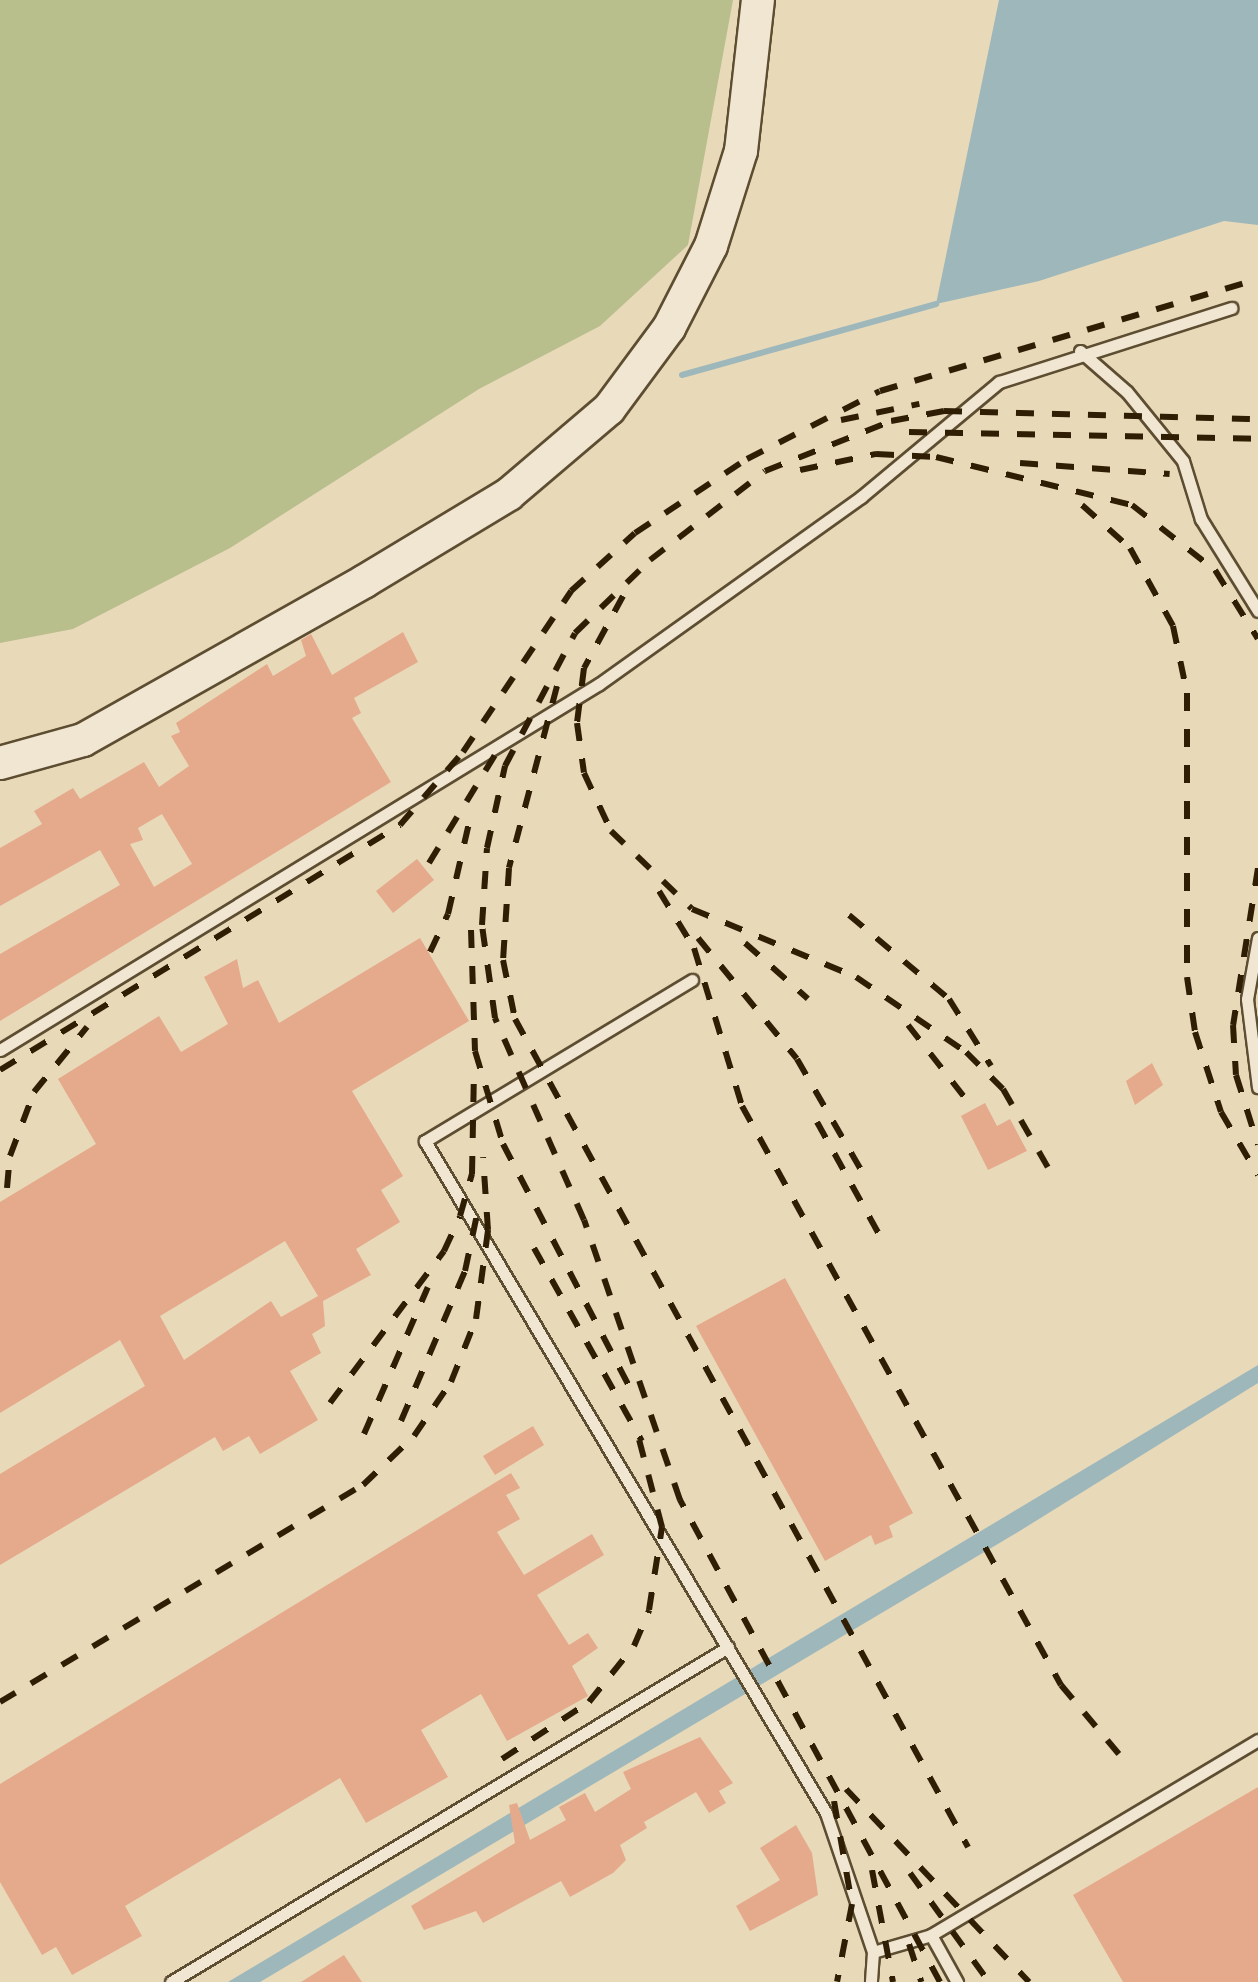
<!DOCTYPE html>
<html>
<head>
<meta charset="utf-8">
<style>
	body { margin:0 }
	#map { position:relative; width:1258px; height:1982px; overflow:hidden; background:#e8d9b9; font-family:Alegreya,serif }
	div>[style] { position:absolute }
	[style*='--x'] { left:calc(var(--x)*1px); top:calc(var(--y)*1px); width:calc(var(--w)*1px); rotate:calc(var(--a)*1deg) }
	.green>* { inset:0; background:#b9be8d }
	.water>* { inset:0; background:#9eb7bb }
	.stream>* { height:6px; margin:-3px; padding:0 3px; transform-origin:3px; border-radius:3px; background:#9eb7bb }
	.building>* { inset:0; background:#e5aa8c }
	.roads { filter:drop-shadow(2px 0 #5d4d31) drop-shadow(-2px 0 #5d4d31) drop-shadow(0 2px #5d4d31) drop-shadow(0 -2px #5d4d31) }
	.lane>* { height:11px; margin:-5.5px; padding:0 5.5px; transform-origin:5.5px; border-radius:5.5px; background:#f0e6d2 }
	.secondary>* { height:32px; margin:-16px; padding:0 16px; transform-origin:16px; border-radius:16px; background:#f0e6d2 }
	.rail>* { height:6px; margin-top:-3px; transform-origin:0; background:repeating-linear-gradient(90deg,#2f1e04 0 18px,transparent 0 36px) }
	span { translate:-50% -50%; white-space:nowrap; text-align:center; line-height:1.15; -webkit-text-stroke:9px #f0e6d2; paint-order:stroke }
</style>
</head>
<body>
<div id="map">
	<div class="green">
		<i style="clip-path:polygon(0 0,733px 0,688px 245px,600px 326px,479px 389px,230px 548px,73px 629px,0 643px)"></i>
	</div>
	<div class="water">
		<i style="clip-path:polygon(999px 0,1258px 0,1258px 225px,1224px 221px,1039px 281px,936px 304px)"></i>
		<i style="clip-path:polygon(1258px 1365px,1258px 1383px,1018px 1532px,260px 1982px,228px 1982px)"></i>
	</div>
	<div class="stream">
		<i style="--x:682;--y:375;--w:264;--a:-15.6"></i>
	</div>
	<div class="building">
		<i style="clip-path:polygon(evenodd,403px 632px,418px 662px,354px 698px,361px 713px,352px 718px,391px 782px,0 1021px,0 954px,120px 885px,100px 850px,0 906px,0 848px,42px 824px,34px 811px,73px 788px,80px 799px,144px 762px,159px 787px,189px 766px,171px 736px,180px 732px,176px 723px,267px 664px,273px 676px,306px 656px,301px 640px,311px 634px,332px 675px,403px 632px,162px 814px,192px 864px,154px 887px,130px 844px,143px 840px,138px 828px,162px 814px)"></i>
		<i style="clip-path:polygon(417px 859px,434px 880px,393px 913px,376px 891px)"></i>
		<i style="clip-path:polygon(evenodd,420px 938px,469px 1021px,352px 1091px,403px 1176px,381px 1190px,400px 1222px,356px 1249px,371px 1275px,323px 1301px,325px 1326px,312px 1334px,321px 1353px,290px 1371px,318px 1420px,260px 1454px,249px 1436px,223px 1451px,215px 1437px,0 1565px,0 1474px,145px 1386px,120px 1340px,0 1413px,0 1202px,96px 1144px,58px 1079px,159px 1016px,181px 1052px,228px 1024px,204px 977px,237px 959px,243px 988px,258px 980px,279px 1023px,420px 938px,285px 1241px,318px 1296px,281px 1317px,271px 1301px,184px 1360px,160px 1316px,285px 1241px)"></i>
		<i style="clip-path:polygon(1152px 1063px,1163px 1085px,1135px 1105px,1126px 1081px)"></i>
		<i style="clip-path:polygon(985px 1103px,997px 1126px,1010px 1119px,1027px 1151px,988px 1170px,961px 1116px)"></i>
		<i style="clip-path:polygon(785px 1278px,913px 1513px,889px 1526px,893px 1537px,875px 1545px,871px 1535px,825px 1561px,696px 1326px)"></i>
		<i style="clip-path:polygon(533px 1426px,544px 1445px,495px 1475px,483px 1456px)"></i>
		<i style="clip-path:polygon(511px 1473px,520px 1488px,506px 1495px,520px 1519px,497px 1532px,524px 1575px,592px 1534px,604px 1555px,537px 1595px,569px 1645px,588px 1633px,598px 1648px,572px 1666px,588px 1696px,507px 1741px,481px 1694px,421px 1730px,448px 1777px,366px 1823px,340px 1778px,125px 1906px,142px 1936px,72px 1975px,56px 1947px,42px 1955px,0 1882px,0 1784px)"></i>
		<i style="clip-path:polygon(700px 1737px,733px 1783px,719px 1791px,726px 1803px,709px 1813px,696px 1792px,644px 1822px,647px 1828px,620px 1845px,626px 1860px,613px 1873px,570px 1897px,561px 1881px,483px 1923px,476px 1911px,424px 1930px,411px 1906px,515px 1843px,509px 1805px,517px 1803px,530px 1840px,566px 1820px,559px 1807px,585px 1793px,595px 1812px,631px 1789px,623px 1772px)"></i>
		<i style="clip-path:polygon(1258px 1787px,1258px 1982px,1123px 1982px,1073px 1895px)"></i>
		<i style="clip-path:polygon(796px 1825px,812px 1853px,818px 1895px,750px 1931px,736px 1906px,780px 1880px,760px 1848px)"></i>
		<i style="clip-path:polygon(344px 1955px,362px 1982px,301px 1982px)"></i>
	</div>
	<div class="roads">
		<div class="lane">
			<i style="--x:1080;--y:351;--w:62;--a:41.1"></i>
			<i style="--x:1127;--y:392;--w:89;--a:50.9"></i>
			<i style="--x:1183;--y:461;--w:61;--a:72.8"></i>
			<i style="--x:1201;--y:519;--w:108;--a:58.2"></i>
			<i style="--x:1258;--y:938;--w:62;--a:100.2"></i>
			<i style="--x:1247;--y:999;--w:89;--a:82.9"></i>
			<i style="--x:692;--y:980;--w:312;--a:148.9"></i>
			<i style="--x:425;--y:1141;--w:783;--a:59.17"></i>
			<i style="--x:826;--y:1813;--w:147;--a:71.3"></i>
			<i style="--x:873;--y:1952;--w:30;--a:94"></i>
			<i style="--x:0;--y:1050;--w:702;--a:-31.43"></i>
			<i style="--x:599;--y:684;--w:322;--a:-35.5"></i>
			<i style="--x:861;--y:497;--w:180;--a:-39.8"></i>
			<i style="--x:999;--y:382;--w:244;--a:-17.7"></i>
			<i style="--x:931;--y:1935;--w:381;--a:-30.8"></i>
			<i style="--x:873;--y:1952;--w:60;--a:-16.3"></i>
			<i style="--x:931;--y:1935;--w:54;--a:61"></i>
			<i style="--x:171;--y:1982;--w:650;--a:-31.02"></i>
		</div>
		<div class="secondary">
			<i style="--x:0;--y:763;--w:86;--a:-15.5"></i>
			<i style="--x:83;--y:740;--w:324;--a:-29.4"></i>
			<i style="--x:365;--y:581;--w:168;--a:-31.1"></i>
			<i style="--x:509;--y:494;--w:131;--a:-40.4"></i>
			<i style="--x:609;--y:409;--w:101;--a:-53.5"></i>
			<i style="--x:669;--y:328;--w:92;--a:-62.9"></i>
			<i style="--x:711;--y:246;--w:100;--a:-72.5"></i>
			<i style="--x:741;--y:151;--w:152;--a:-83.6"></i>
		</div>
	</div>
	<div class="rail">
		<i style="--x:841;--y:420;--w:80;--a:-11.6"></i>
		<i style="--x:909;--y:432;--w:349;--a:1.1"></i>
		<i style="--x:1020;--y:463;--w:150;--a:4.2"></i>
		<i style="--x:800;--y:470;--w:78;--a:-11.9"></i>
		<i style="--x:876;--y:454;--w:60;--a:2.9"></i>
		<i style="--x:936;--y:457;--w:202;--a:13.8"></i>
		<i style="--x:1132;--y:505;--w:105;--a:38.1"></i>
		<i style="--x:1215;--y:570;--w:81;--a:58.1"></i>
		<i style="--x:1082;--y:505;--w:64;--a:41.9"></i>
		<i style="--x:1130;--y:548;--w:89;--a:61.1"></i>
		<i style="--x:1173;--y:626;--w:68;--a:78.2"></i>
		<i style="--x:1187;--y:693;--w:284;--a:90"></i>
		<i style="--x:1187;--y:977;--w:56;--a:81.7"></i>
		<i style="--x:1195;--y:1032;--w:84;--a:72"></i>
		<i style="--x:1221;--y:1112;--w:73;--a:59.6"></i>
		<i style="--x:623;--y:596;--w:82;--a:118.4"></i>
		<i style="--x:584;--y:668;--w:55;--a:97.3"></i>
		<i style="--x:577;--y:723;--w:50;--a:82"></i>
		<i style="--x:584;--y:773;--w:64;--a:65"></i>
		<i style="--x:611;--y:831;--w:112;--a:43.9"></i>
		<i style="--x:692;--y:909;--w:178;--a:22.5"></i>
		<i style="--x:856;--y:977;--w:133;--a:34.3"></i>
		<i style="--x:966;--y:1052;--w:52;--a:45"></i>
		<i style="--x:1003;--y:1089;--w:103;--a:60.2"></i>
		<i style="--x:557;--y:686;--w:188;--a:104.8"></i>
		<i style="--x:509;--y:868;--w:92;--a:93.7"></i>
		<i style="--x:503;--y:960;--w:60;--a:78.5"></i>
		<i style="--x:515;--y:1019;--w:944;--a:61.32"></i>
		<i style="--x:429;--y:863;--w:144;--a:-58.6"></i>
		<i style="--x:1258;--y:868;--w:159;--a:99"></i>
		<i style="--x:1233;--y:1025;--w:50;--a:86.6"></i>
		<i style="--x:1236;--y:1075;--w:73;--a:72.6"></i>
		<i style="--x:659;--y:891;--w:67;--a:58.4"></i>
		<i style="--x:694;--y:948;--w:165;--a:73.1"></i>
		<i style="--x:742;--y:1106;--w:661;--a:61.15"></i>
		<i style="--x:1061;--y:1685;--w:106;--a:50"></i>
		<i style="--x:849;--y:915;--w:131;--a:40"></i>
		<i style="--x:949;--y:999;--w:79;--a:57.9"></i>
		<i style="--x:471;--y:930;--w:121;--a:88.1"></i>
		<i style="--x:475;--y:1051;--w:97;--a:73.2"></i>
		<i style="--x:503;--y:1144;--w:282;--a:62.5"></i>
		<i style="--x:698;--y:938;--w:156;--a:50.7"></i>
		<i style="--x:797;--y:1059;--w:140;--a:60"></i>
		<i style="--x:745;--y:943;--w:84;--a:41.6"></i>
		<i style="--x:430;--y:952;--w:42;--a:-64.7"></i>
		<i style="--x:448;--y:914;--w:98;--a:-77"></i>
		<i style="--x:908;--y:1025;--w:99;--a:52"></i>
		<i style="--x:0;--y:1070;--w:469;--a:-31.5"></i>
		<i style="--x:400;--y:825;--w:96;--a:-49.2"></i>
		<i style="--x:463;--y:752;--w:194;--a:-56.1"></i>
		<i style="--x:571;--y:591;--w:86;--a:-42.2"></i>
		<i style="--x:635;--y:533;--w:134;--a:-33.5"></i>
		<i style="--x:747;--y:459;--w:149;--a:-27.1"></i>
		<i style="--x:880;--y:391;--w:394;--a:-16.5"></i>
		<i style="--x:817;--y:1122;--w:130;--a:61.1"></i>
		<i style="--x:7;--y:1188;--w:32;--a:-85"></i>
		<i style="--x:10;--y:1156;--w:68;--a:-69.4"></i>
		<i style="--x:34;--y:1092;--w:84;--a:-50.8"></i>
		<i style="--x:534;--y:1248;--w:221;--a:60.8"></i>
		<i style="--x:330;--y:1403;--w:190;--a:-53.1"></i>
		<i style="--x:444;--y:1251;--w:38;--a:-65"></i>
		<i style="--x:460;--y:1216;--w:44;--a:-74.1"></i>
		<i style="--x:472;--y:1174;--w:103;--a:-88.9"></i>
		<i style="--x:401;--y:1421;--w:163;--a:-66.9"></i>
		<i style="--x:465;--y:1271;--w:62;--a:-78"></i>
		<i style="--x:364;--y:1434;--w:160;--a:-66.5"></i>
		<i style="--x:0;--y:1702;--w:423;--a:-30.9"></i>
		<i style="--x:363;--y:1485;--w:71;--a:-43.9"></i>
		<i style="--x:414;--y:1436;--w:65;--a:-55.6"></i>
		<i style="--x:451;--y:1382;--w:68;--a:-68.4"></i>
		<i style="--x:476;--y:1319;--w:90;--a:-82.3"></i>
		<i style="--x:488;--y:1230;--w:73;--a:-93.9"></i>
		<i style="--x:502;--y:1759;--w:104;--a:-33.2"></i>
		<i style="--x:589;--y:1702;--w:72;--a:-51.2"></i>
		<i style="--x:634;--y:1646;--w:39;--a:-67"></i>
		<i style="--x:649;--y:1610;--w:84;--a:-81.1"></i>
		<i style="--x:662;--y:1527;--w:98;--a:-104.7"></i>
		<i style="--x:846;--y:1789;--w:266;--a:46.5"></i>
		<i style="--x:834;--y:1801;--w:105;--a:80.1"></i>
		<i style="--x:852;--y:1904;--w:79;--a:100.9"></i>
		<i style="--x:872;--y:1870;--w:114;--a:79.4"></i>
		<i style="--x:910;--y:1873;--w:135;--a:54.1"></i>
		<i style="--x:909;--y:1944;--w:40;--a:72"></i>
		<i style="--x:940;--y:1982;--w:548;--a:-118.34"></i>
		<i style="--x:680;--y:1500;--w:296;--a:-108.9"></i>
		<i style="--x:584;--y:1220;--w:221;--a:-113.8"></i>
		<i style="--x:495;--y:1018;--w:94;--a:-98"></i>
		<i style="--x:482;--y:925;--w:77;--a:-86.3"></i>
		<i style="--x:487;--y:848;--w:84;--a:-77.6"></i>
		<i style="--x:505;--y:766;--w:150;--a:-62.2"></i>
		<i style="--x:575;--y:633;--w:105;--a:-44.2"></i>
		<i style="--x:650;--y:560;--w:145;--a:-37.7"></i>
		<i style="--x:765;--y:471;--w:136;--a:-21.6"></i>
		<i style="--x:891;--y:421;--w:54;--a:-10.7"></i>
		<i style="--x:944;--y:411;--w:314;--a:1.5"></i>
	</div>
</div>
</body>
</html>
